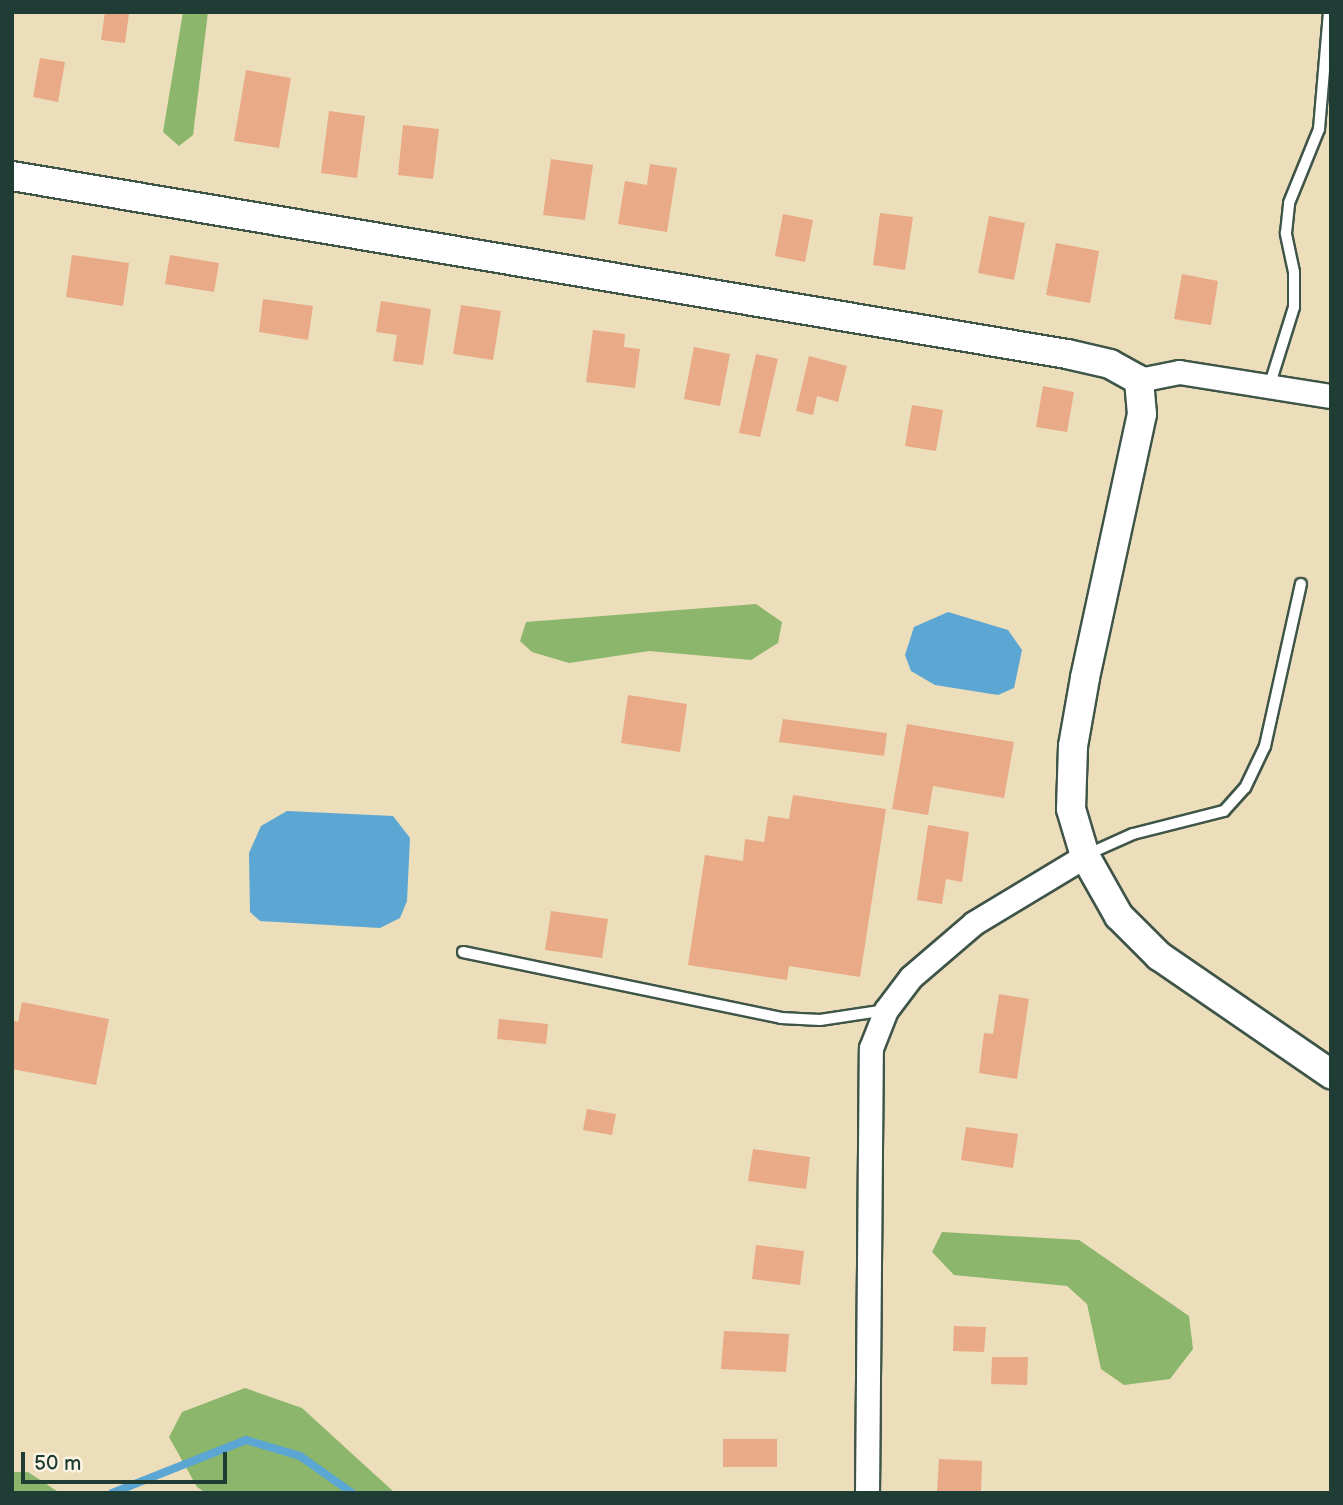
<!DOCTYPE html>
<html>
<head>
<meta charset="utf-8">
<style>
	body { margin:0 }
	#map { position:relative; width:1343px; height:1505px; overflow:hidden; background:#ecdebb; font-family:"Balsamiq Sans",sans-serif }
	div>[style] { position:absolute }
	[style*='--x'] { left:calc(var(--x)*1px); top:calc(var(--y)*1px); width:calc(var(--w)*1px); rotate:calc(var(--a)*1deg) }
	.forest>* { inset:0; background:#8bb66c }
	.water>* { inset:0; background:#5ba6d3 }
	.stream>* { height:8px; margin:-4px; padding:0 4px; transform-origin:4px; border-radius:4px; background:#5ba6d3 }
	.building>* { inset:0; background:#e9aa87 }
	.roads { filter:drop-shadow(2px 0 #3e5548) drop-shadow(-2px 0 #3e5548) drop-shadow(0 2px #3e5548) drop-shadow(0 -2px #3e5548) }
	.service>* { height:10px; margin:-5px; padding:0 5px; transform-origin:5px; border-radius:5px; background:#fff }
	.minor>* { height:23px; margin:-11.5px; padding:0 11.5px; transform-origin:11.5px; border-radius:11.5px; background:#fff }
	.tertiary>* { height:28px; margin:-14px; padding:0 14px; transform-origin:14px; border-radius:14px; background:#fff }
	span { translate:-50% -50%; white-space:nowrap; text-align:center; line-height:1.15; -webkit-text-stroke:5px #fcf5e5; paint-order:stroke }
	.frame { position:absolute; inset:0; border:14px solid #1f3d34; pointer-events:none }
	.scale { position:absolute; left:21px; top:1452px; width:206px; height:32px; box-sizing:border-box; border:4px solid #1f3d34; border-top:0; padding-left:9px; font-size:21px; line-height:24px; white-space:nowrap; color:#1f3d34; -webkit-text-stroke:5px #fcf5e5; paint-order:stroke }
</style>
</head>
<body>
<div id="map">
	<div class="forest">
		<i style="clip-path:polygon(183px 12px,208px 12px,193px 135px,179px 146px,163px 132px)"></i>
		<i style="clip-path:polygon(756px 604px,782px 622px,778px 643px,751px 660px,649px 651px,569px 663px,532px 652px,520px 641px,526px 622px)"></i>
		<i style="clip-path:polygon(942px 1232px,1079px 1240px,1189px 1316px,1193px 1349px,1170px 1379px,1124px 1385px,1101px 1369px,1087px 1304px,1067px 1286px,954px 1275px,932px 1252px)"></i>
		<i style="clip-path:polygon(245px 1388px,302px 1408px,395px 1493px,206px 1493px,197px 1487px,169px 1437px,182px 1412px)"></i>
		<i style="clip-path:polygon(12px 1472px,28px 1472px,60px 1493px,12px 1493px)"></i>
	</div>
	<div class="water">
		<i style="clip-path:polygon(948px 612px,1008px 630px,1022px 650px,1014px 688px,998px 695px,935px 685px,911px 671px,905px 655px,914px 627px)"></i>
		<i style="clip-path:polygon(287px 811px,393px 816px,410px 838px,407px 901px,400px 918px,380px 928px,260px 921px,250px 912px,249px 853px,261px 826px)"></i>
	</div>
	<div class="stream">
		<i style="--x:112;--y:1493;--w:144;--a:-21.6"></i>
		<i style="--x:246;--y:1440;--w:56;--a:16.5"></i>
		<i style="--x:300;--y:1456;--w:64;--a:35.4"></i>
	</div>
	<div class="building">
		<i style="clip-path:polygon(105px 12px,129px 13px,125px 43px,101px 40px)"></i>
		<i style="clip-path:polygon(40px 58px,65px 62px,58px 102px,33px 97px)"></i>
		<i style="clip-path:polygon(246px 70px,291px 78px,279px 148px,234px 141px)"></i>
		<i style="clip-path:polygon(329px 111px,365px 116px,357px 178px,321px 173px)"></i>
		<i style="clip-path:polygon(403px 125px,439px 129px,433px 179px,398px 175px)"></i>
		<i style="clip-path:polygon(551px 159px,593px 165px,585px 220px,543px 215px)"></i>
		<i style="clip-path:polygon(650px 164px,677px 168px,667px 232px,618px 224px,625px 181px,647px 185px)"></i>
		<i style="clip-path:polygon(880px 213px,913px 217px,905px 270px,873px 265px)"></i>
		<i style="clip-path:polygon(783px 214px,813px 220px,805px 262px,775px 256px)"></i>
		<i style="clip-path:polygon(989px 216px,1025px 223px,1014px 280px,978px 273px)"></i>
		<i style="clip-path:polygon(1056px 243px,1099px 251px,1090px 303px,1046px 295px)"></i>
		<i style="clip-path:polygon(72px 255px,129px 263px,123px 306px,66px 297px)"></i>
		<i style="clip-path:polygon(170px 255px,219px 263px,214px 292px,165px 284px)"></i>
		<i style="clip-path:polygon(1182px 274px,1218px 281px,1211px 325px,1174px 319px)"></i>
		<i style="clip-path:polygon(263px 299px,313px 306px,308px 340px,259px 332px)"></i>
		<i style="clip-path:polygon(381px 301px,431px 309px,423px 365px,393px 361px,397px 335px,376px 332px)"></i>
		<i style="clip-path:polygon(461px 305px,501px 311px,493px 360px,453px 354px)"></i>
		<i style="clip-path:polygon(593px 330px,625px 334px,624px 347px,640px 349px,635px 388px,586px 382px)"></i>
		<i style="clip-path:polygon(694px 347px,730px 354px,720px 406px,684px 399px)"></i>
		<i style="clip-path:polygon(756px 354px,778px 359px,760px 437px,739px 433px)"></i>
		<i style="clip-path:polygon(809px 356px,847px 366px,838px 402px,817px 396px,813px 415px,796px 411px)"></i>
		<i style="clip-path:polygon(1043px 386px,1074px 392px,1067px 432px,1036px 427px)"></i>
		<i style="clip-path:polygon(912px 405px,943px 410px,936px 451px,905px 446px)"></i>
		<i style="clip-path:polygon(628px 695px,687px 704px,680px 752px,621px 743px)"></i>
		<i style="clip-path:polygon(783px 719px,887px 733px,884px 756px,779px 742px)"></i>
		<i style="clip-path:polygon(907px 724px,1014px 742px,1004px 798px,933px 786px,928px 815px,892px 809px)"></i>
		<i style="clip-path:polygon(793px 795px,886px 809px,860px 977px,789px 966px,787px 980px,688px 965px,705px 855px,743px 861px,745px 839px,764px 842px,768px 816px,789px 819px)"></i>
		<i style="clip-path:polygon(928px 825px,969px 832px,962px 882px,946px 879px,942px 904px,917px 900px)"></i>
		<i style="clip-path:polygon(551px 911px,608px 919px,602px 958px,545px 950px)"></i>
		<i style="clip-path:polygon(999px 994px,1029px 999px,1017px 1079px,979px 1073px,984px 1033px,993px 1034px)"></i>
		<i style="clip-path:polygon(22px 1002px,109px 1019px,96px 1085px,12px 1069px,12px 1020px,18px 1022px)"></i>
		<i style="clip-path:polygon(499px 1019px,548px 1024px,546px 1044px,497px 1039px)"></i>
		<i style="clip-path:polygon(587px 1109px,616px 1114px,612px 1135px,583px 1130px)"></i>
		<i style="clip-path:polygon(966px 1127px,1018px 1134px,1013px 1168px,961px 1160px)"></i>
		<i style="clip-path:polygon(753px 1149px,810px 1157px,806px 1189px,748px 1181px)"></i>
		<i style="clip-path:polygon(756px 1245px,804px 1251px,800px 1285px,752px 1279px)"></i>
		<i style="clip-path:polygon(954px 1326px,986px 1327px,984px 1352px,953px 1351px)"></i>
		<i style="clip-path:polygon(724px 1331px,789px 1334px,786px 1372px,721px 1369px)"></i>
		<i style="clip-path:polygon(992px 1357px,1028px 1357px,1027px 1385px,991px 1384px)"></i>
		<i style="clip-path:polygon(723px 1439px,777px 1439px,777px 1467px,723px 1467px)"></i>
		<i style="clip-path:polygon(939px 1459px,982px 1461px,981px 1493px,937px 1493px)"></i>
	</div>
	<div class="roads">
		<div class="service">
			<i style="--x:1269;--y:387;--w:84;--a:-72.6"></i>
			<i style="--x:1294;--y:307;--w:35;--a:-90"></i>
			<i style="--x:1294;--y:272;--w:40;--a:-102"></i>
			<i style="--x:1286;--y:233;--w:30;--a:-84"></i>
			<i style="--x:1289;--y:203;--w:80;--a:-67.9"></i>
			<i style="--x:1319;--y:129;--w:117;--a:-85.1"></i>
			<i style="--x:1086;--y:855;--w:51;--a:-24.1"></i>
			<i style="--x:1133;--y:834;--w:94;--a:-14.2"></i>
			<i style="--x:1224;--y:811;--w:31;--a:-48"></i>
			<i style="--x:1245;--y:788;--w:47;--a:-64.5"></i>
			<i style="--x:1265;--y:746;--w:166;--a:-77.5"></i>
			<i style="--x:463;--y:952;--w:325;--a:11.7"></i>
			<i style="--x:781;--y:1018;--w:39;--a:3"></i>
			<i style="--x:820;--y:1020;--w:67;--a:-8.6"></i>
		</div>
		<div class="minor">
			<i style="--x:1139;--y:380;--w:41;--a:-11.3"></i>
			<i style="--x:1179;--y:372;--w:154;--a:9"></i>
			<i style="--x:867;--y:1493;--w:445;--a:-89.5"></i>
			<i style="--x:871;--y:1048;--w:41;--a:-68.5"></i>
			<i style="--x:886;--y:1010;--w:41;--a:-52.9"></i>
			<i style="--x:911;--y:977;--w:83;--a:-40.6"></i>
			<i style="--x:974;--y:923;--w:130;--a:-31.1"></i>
		</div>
		<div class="tertiary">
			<i style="--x:12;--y:176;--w:1070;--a:9.58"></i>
			<i style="--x:1067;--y:354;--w:44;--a:13.1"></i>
			<i style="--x:1110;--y:364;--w:33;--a:29"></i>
			<i style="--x:1139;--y:380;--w:34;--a:85"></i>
			<i style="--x:1142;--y:414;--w:270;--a:102.2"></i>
			<i style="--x:1085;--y:678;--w:69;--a:100"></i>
			<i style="--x:1073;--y:746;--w:63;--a:91.8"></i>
			<i style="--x:1071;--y:809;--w:49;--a:73.4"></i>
			<i style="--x:1085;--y:856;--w:69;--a:60.5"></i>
			<i style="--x:1119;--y:916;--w:57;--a:45"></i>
			<i style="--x:1159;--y:956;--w:209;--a:34.5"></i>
		</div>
	</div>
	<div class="frame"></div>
	<div class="scale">50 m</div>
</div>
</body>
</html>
